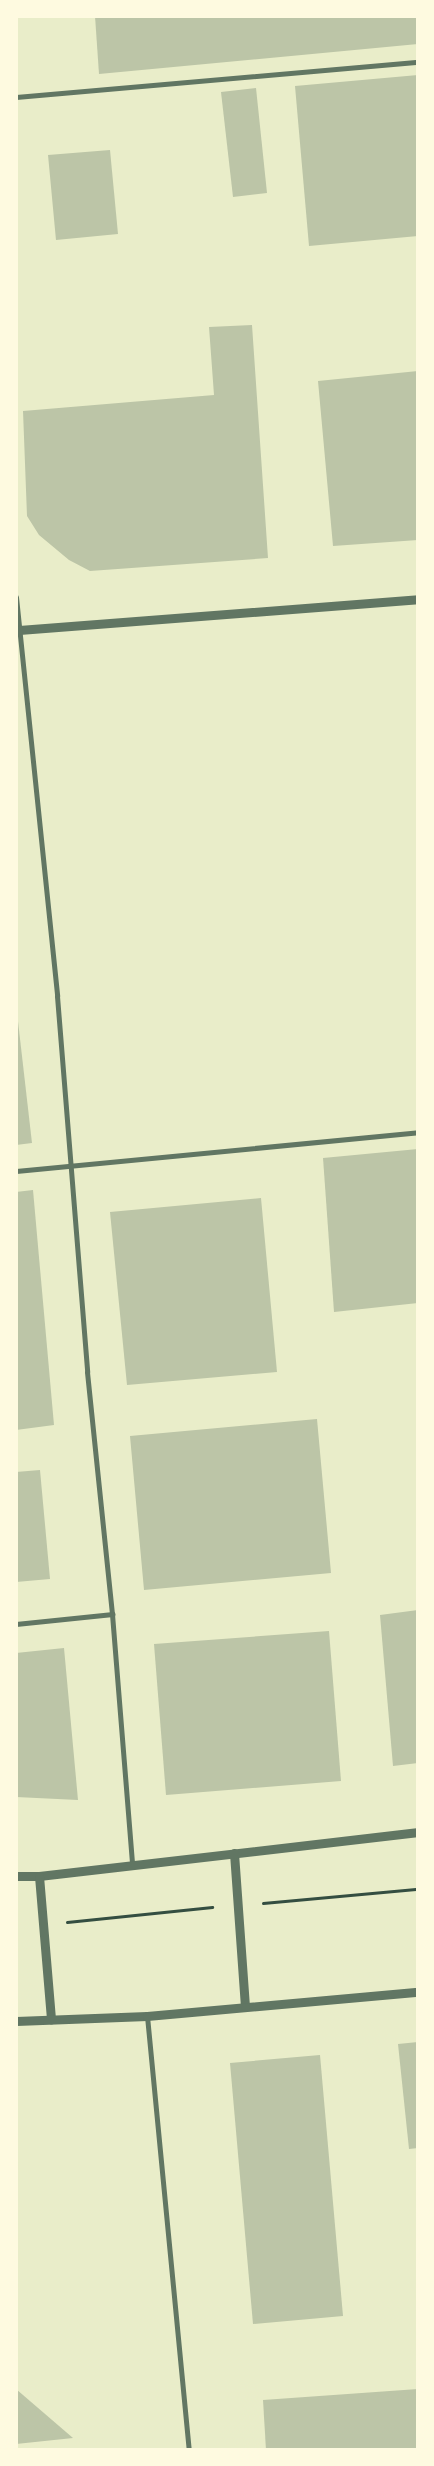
<!DOCTYPE html>
<html>
<head>
<meta charset="utf-8">
<style>
	body { margin:0 }
	#map { position:relative; width:434px; height:2466px; overflow:hidden; background:#e9edc9; font-family:"Exo 2",sans-serif }
	div>[style] { position:absolute }
	[style*='--x'] { left:calc(var(--x)*1px); top:calc(var(--y)*1px); width:calc(var(--w)*1px); rotate:calc(var(--a)*1deg) }
	.building>* { inset:0; background:#bcc5a7 }
	.path>* { height:3px; margin:-1.5px; padding:0 1.5px; transform-origin:1.5px; border-radius:1.5px; background:#344e41 }
	.pedestrian>* { height:4.5px; margin:-2.25px; padding:0 2.25px; transform-origin:2.25px; border-radius:2.25px; background:#617663 }
	.minor>* { height:5px; margin:-2.5px; padding:0 2.5px; transform-origin:2.5px; border-radius:2.5px; background:#617663 }
	.tertiary>* { height:9px; margin:-4.5px; padding:0 4.5px; transform-origin:4.5px; border-radius:4.5px; background:#617663 }
	span { translate:-50% -50%; white-space:nowrap; text-align:center; line-height:1.15; -webkit-text-stroke:4px #fefae0; paint-order:stroke }
	.frame { position:absolute; inset:0; border:18px solid #fefae0; pointer-events:none }
</style>
</head>
<body>
<div id="map">
	<div class="building">
		<i style="clip-path:polygon(95px 16px,418px 16px,418px 44px,99px 74px)"></i>
		<i style="clip-path:polygon(418px 75px,418px 236px,309px 246px,295px 86px)"></i>
		<i style="clip-path:polygon(256px 88px,267px 193px,233px 197px,221px 92px)"></i>
		<i style="clip-path:polygon(110px 150px,118px 234px,56px 240px,48px 155px)"></i>
		<i style="clip-path:polygon(252px 325px,268px 558px,90px 571px,69px 560px,39px 535px,27px 516px,23px 411px,214px 395px,209px 327px)"></i>
		<i style="clip-path:polygon(418px 371px,418px 540px,333px 546px,318px 381px)"></i>
		<i style="clip-path:polygon(16px 1004px,32px 1143px,16px 1145px)"></i>
		<i style="clip-path:polygon(418px 1149px,418px 1303px,334px 1312px,323px 1158px)"></i>
		<i style="clip-path:polygon(33px 1190px,54px 1425px,16px 1430px,16px 1192px)"></i>
		<i style="clip-path:polygon(261px 1198px,277px 1372px,127px 1385px,110px 1212px)"></i>
		<i style="clip-path:polygon(317px 1419px,331px 1573px,144px 1590px,130px 1436px)"></i>
		<i style="clip-path:polygon(40px 1470px,50px 1579px,16px 1582px,16px 1472px)"></i>
		<i style="clip-path:polygon(418px 1610px,418px 1763px,393px 1766px,380px 1615px)"></i>
		<i style="clip-path:polygon(329px 1631px,341px 1781px,166px 1795px,154px 1644px)"></i>
		<i style="clip-path:polygon(64px 1648px,78px 1800px,16px 1797px,16px 1653px)"></i>
		<i style="clip-path:polygon(418px 2042px,418px 2148px,409px 2149px,398px 2044px)"></i>
		<i style="clip-path:polygon(320px 2055px,343px 2316px,253px 2324px,230px 2063px)"></i>
		<i style="clip-path:polygon(16px 2389px,73px 2438px,16px 2444px)"></i>
		<i style="clip-path:polygon(418px 2389px,418px 2450px,266px 2450px,263px 2400px)"></i>
	</div>
	<div class="path">
		<i style="--x:263;--y:1903;--w:156;--a:-5.2"></i>
		<i style="--x:67;--y:1922;--w:146;--a:-5.9"></i>
	</div>
	<div class="pedestrian">
		<i style="--x:16;--y:1624;--w:97;--a:-5.9"></i>
	</div>
	<div class="minor">
		<i style="--x:16;--y:97;--w:404;--a:-5"></i>
		<i style="--x:16;--y:597;--w:401;--a:84.1"></i>
		<i style="--x:57;--y:996;--w:377;--a:85.4"></i>
		<i style="--x:87;--y:1372;--w:243;--a:84.1"></i>
		<i style="--x:112;--y:1614;--w:252;--a:85.4"></i>
		<i style="--x:16;--y:1171;--w:404;--a:-5.5"></i>
		<i style="--x:147;--y:2016;--w:436;--a:84.5"></i>
	</div>
	<div class="tertiary">
		<i style="--x:19;--y:630;--w:400;--a:-4.4"></i>
		<i style="--x:234;--y:1853;--w:154;--a:85.9"></i>
		<i style="--x:16;--y:1876;--w:23;--a:0"></i>
		<i style="--x:39;--y:1876;--w:382;--a:-6.6"></i>
		<i style="--x:39;--y:1876;--w:144;--a:85.2"></i>
		<i style="--x:16;--y:2021;--w:131;--a:-2.2"></i>
		<i style="--x:147;--y:2016;--w:272;--a:-5.1"></i>
	</div>
	<div class="frame"></div>
</div>
</body>
</html>
